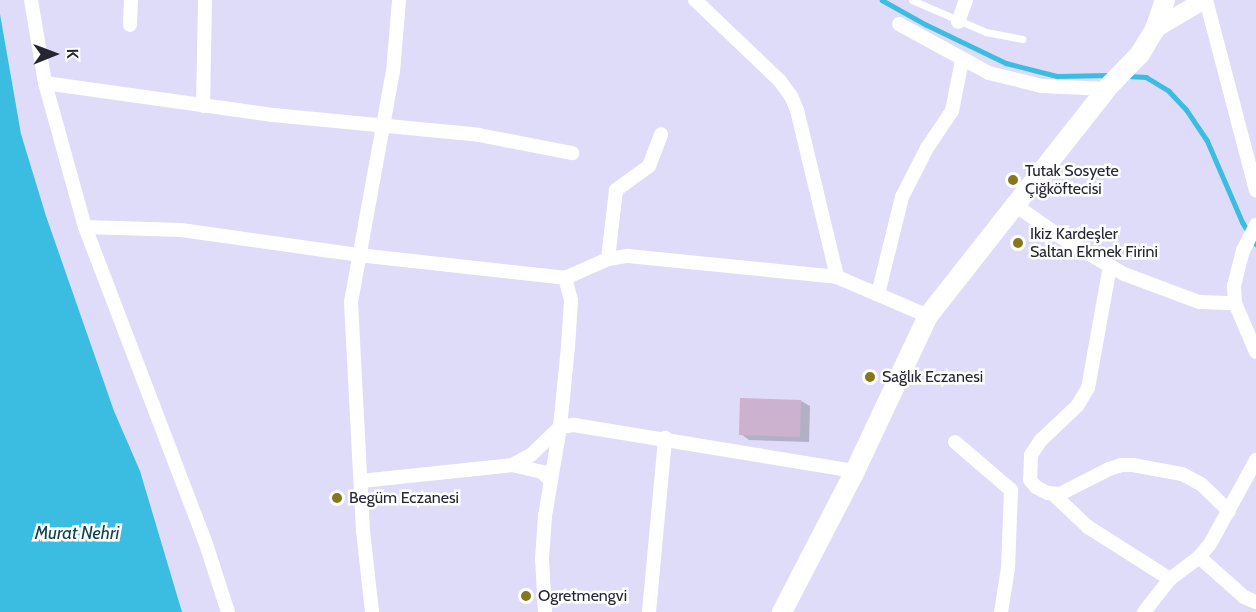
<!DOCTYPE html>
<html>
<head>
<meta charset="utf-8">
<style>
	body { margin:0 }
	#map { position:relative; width:1256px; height:612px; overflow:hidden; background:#dedcf9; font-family:Cabin,sans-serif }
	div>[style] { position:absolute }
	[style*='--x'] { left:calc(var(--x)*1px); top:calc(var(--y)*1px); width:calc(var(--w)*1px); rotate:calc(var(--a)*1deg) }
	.water>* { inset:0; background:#3abde0 }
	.shadow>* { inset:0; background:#0003 }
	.stream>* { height:4.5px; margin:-2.25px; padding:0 2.25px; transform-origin:2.25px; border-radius:2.25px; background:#3abde0 }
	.building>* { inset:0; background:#ccb2cf }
	.service>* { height:7px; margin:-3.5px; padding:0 3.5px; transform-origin:3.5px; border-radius:3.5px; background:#fff }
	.minor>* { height:14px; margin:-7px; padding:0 7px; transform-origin:7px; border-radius:7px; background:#fff }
	.tertiary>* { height:18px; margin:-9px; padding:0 9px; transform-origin:9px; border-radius:9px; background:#fff }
	.secondary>* { height:20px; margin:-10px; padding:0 10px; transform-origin:10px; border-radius:10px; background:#fff }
	.dots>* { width:16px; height:16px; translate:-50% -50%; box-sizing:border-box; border:3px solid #fff; border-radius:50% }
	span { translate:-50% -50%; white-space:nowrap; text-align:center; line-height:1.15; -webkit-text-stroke:5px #fff; paint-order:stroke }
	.poi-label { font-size:16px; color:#262533 }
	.left { translate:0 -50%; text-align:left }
	.water-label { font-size:18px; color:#0c4453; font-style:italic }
	.north { position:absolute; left:24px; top:24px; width:60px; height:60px; -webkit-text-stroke:4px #fff; paint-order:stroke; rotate:89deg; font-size:16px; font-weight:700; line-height:24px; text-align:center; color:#262533 }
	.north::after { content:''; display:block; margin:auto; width:21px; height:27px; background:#262533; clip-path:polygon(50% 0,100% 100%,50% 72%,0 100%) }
</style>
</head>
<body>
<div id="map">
	<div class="water">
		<i style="clip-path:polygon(0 14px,21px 134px,46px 216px,114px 411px,140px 471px,182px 612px,0 612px)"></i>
	</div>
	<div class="shadow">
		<i style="clip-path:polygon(801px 401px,810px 406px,809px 442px,749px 440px,741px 434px)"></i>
	</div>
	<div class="stream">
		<i style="--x:882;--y:0;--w:49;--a:29.2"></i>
		<i style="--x:925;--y:24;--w:90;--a:25.7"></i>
		<i style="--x:1006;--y:63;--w:53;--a:14.3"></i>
		<i style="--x:1057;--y:76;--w:54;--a:-1.1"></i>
		<i style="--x:1128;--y:76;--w:18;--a:3"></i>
		<i style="--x:1146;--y:77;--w:27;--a:31"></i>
		<i style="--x:1169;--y:91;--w:25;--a:47"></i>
		<i style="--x:1186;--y:109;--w:37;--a:56"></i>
		<i style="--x:1207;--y:140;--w:90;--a:66.6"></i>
		<i style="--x:1243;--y:223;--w:25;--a:58"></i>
	</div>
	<div class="building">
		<i style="clip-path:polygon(740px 398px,801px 400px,800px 437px,739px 435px)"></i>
	</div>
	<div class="service">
		<i style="--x:912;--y:0;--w:81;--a:23.4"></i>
		<i style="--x:986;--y:32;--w:37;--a:11"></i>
	</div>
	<div class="minor">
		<i style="--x:31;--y:0;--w:84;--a:80.4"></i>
		<i style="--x:45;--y:83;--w:149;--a:74.5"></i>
		<i style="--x:85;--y:227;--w:339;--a:69.1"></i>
		<i style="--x:206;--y:544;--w:71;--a:72.1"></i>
		<i style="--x:695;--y:0;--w:117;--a:43.6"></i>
		<i style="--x:780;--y:81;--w:19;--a:54"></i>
		<i style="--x:791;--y:96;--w:15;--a:67"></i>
		<i style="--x:797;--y:110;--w:172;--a:76.5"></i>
		<i style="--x:1206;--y:0;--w:197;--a:75.3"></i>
		<i style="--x:958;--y:22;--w:23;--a:-70"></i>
		<i style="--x:899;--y:24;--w:102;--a:28.6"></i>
		<i style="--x:989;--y:73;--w:55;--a:13.8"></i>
		<i style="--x:1042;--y:86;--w:65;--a:2.6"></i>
		<i style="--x:130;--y:25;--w:25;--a:-88"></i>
		<i style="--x:45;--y:83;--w:230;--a:8"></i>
		<i style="--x:273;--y:115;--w:207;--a:5.5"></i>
		<i style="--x:479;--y:135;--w:95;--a:11"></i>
		<i style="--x:203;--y:106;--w:106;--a:-88.9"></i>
		<i style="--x:1015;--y:205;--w:65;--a:34.9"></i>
		<i style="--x:1068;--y:242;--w:64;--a:29.7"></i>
		<i style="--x:1124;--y:274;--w:80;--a:20.5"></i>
		<i style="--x:1199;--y:302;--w:36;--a:2"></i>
		<i style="--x:1256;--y:225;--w:28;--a:117"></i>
		<i style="--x:1243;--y:250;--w:36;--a:104"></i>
		<i style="--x:1234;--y:285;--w:18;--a:87"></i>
		<i style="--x:1235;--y:303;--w:53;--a:66.8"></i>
		<i style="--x:85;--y:227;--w:96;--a:1.8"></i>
		<i style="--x:181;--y:230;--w:179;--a:8"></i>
		<i style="--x:358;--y:255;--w:208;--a:6.3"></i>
		<i style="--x:565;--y:278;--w:47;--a:-23.8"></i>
		<i style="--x:608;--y:259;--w:20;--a:-9"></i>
		<i style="--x:628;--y:256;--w:210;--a:5.7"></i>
		<i style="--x:837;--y:277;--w:99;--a:23.2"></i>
		<i style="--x:608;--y:259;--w:69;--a:-83.4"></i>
		<i style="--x:616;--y:190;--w:41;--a:-36"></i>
		<i style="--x:649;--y:166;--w:34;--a:-69"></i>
		<i style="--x:1110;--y:266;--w:124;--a:100.2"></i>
		<i style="--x:1088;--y:388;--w:21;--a:121"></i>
		<i style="--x:1077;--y:406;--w:50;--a:136.6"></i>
		<i style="--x:1041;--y:440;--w:18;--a:124"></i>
		<i style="--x:1031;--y:455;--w:25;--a:92"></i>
		<i style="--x:1030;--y:480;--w:9;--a:49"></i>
		<i style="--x:1036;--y:487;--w:13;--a:27"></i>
		<i style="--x:1048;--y:493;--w:12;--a:5"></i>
		<i style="--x:1060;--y:494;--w:55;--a:-27"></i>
		<i style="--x:1109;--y:469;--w:13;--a:-18"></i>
		<i style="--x:1121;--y:465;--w:12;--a:0"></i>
		<i style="--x:1133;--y:465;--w:50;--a:10.4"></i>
		<i style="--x:1182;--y:474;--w:21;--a:28"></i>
		<i style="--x:1201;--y:484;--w:39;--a:44"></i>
		<i style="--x:878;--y:294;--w:100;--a:-76.1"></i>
		<i style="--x:902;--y:197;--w:55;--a:-63"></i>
		<i style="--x:927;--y:148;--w:45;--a:-56"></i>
		<i style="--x:952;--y:111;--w:52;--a:-78.9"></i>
		<i style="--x:955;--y:442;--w:74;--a:40.6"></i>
		<i style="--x:1011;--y:490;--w:78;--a:92.2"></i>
		<i style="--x:1008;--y:568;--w:45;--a:99"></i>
		<i style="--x:512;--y:465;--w:31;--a:13"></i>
		<i style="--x:542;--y:472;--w:10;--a:45"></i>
		<i style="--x:361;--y:481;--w:152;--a:-6"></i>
		<i style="--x:512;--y:465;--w:21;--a:-28"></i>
		<i style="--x:531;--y:455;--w:40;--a:-44"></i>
		<i style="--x:560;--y:427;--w:14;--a:-8"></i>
		<i style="--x:574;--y:425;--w:285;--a:9.3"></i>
		<i style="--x:1054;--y:495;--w:47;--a:43.3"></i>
		<i style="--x:1088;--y:527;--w:97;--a:32.4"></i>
		<i style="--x:1199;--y:557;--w:60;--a:41.6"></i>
		<i style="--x:1244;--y:597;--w:13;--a:23"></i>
		<i style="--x:372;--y:612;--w:81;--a:-96.3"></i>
		<i style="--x:363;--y:531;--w:229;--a:-93"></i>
		<i style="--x:351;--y:302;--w:234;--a:-79.7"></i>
		<i style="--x:393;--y:72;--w:72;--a:-85.2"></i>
		<i style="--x:545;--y:612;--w:53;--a:-93.2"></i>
		<i style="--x:542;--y:559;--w:43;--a:-86"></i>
		<i style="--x:545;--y:516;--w:90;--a:-80.4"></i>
		<i style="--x:560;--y:427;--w:80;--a:-84.3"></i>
		<i style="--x:568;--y:347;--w:47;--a:-86.3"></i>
		<i style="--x:571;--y:300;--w:23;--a:-105"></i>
		<i style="--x:649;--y:612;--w:175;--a:-84.7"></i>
		<i style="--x:1144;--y:612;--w:42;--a:-51.8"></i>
		<i style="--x:1170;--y:579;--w:36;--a:-37"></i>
		<i style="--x:1199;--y:557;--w:17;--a:-50"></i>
		<i style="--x:1210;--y:544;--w:96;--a:-61.3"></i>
	</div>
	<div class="tertiary">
		<i style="--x:1155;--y:29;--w:57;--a:-30.6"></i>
	</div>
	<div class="secondary">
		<i style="--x:782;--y:612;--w:159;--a:-62.6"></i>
		<i style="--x:855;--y:471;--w:171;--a:-64.8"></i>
		<i style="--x:928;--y:316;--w:294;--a:-51.8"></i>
		<i style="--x:1110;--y:85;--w:43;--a:-45.9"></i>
		<i style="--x:1140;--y:54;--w:29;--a:-59"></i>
		<i style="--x:1155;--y:29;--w:31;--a:-71"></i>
	</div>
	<div class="dots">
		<i style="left:1013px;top:180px;background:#85781c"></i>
		<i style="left:1018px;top:243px;background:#85781c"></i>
		<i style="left:870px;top:377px;background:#85781c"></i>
		<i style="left:337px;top:498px;background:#85781c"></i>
		<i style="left:526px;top:596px;background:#85781c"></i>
	</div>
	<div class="poi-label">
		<span class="left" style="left:1025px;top:180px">Tutak Sosyete<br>Çiğköftecisi</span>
		<span class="left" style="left:1030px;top:243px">Ikiz Kardeşler<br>Saltan Ekmek Firini</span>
		<span class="left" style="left:882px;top:377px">Sağlık Eczanesi</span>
		<span class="left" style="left:349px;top:498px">Begüm Eczanesi</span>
		<span class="left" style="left:538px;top:596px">Ogretmengvi</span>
	</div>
	<div class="water-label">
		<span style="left:77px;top:533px">Murat Nehri</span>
	</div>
	<div class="north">K</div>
</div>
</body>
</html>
